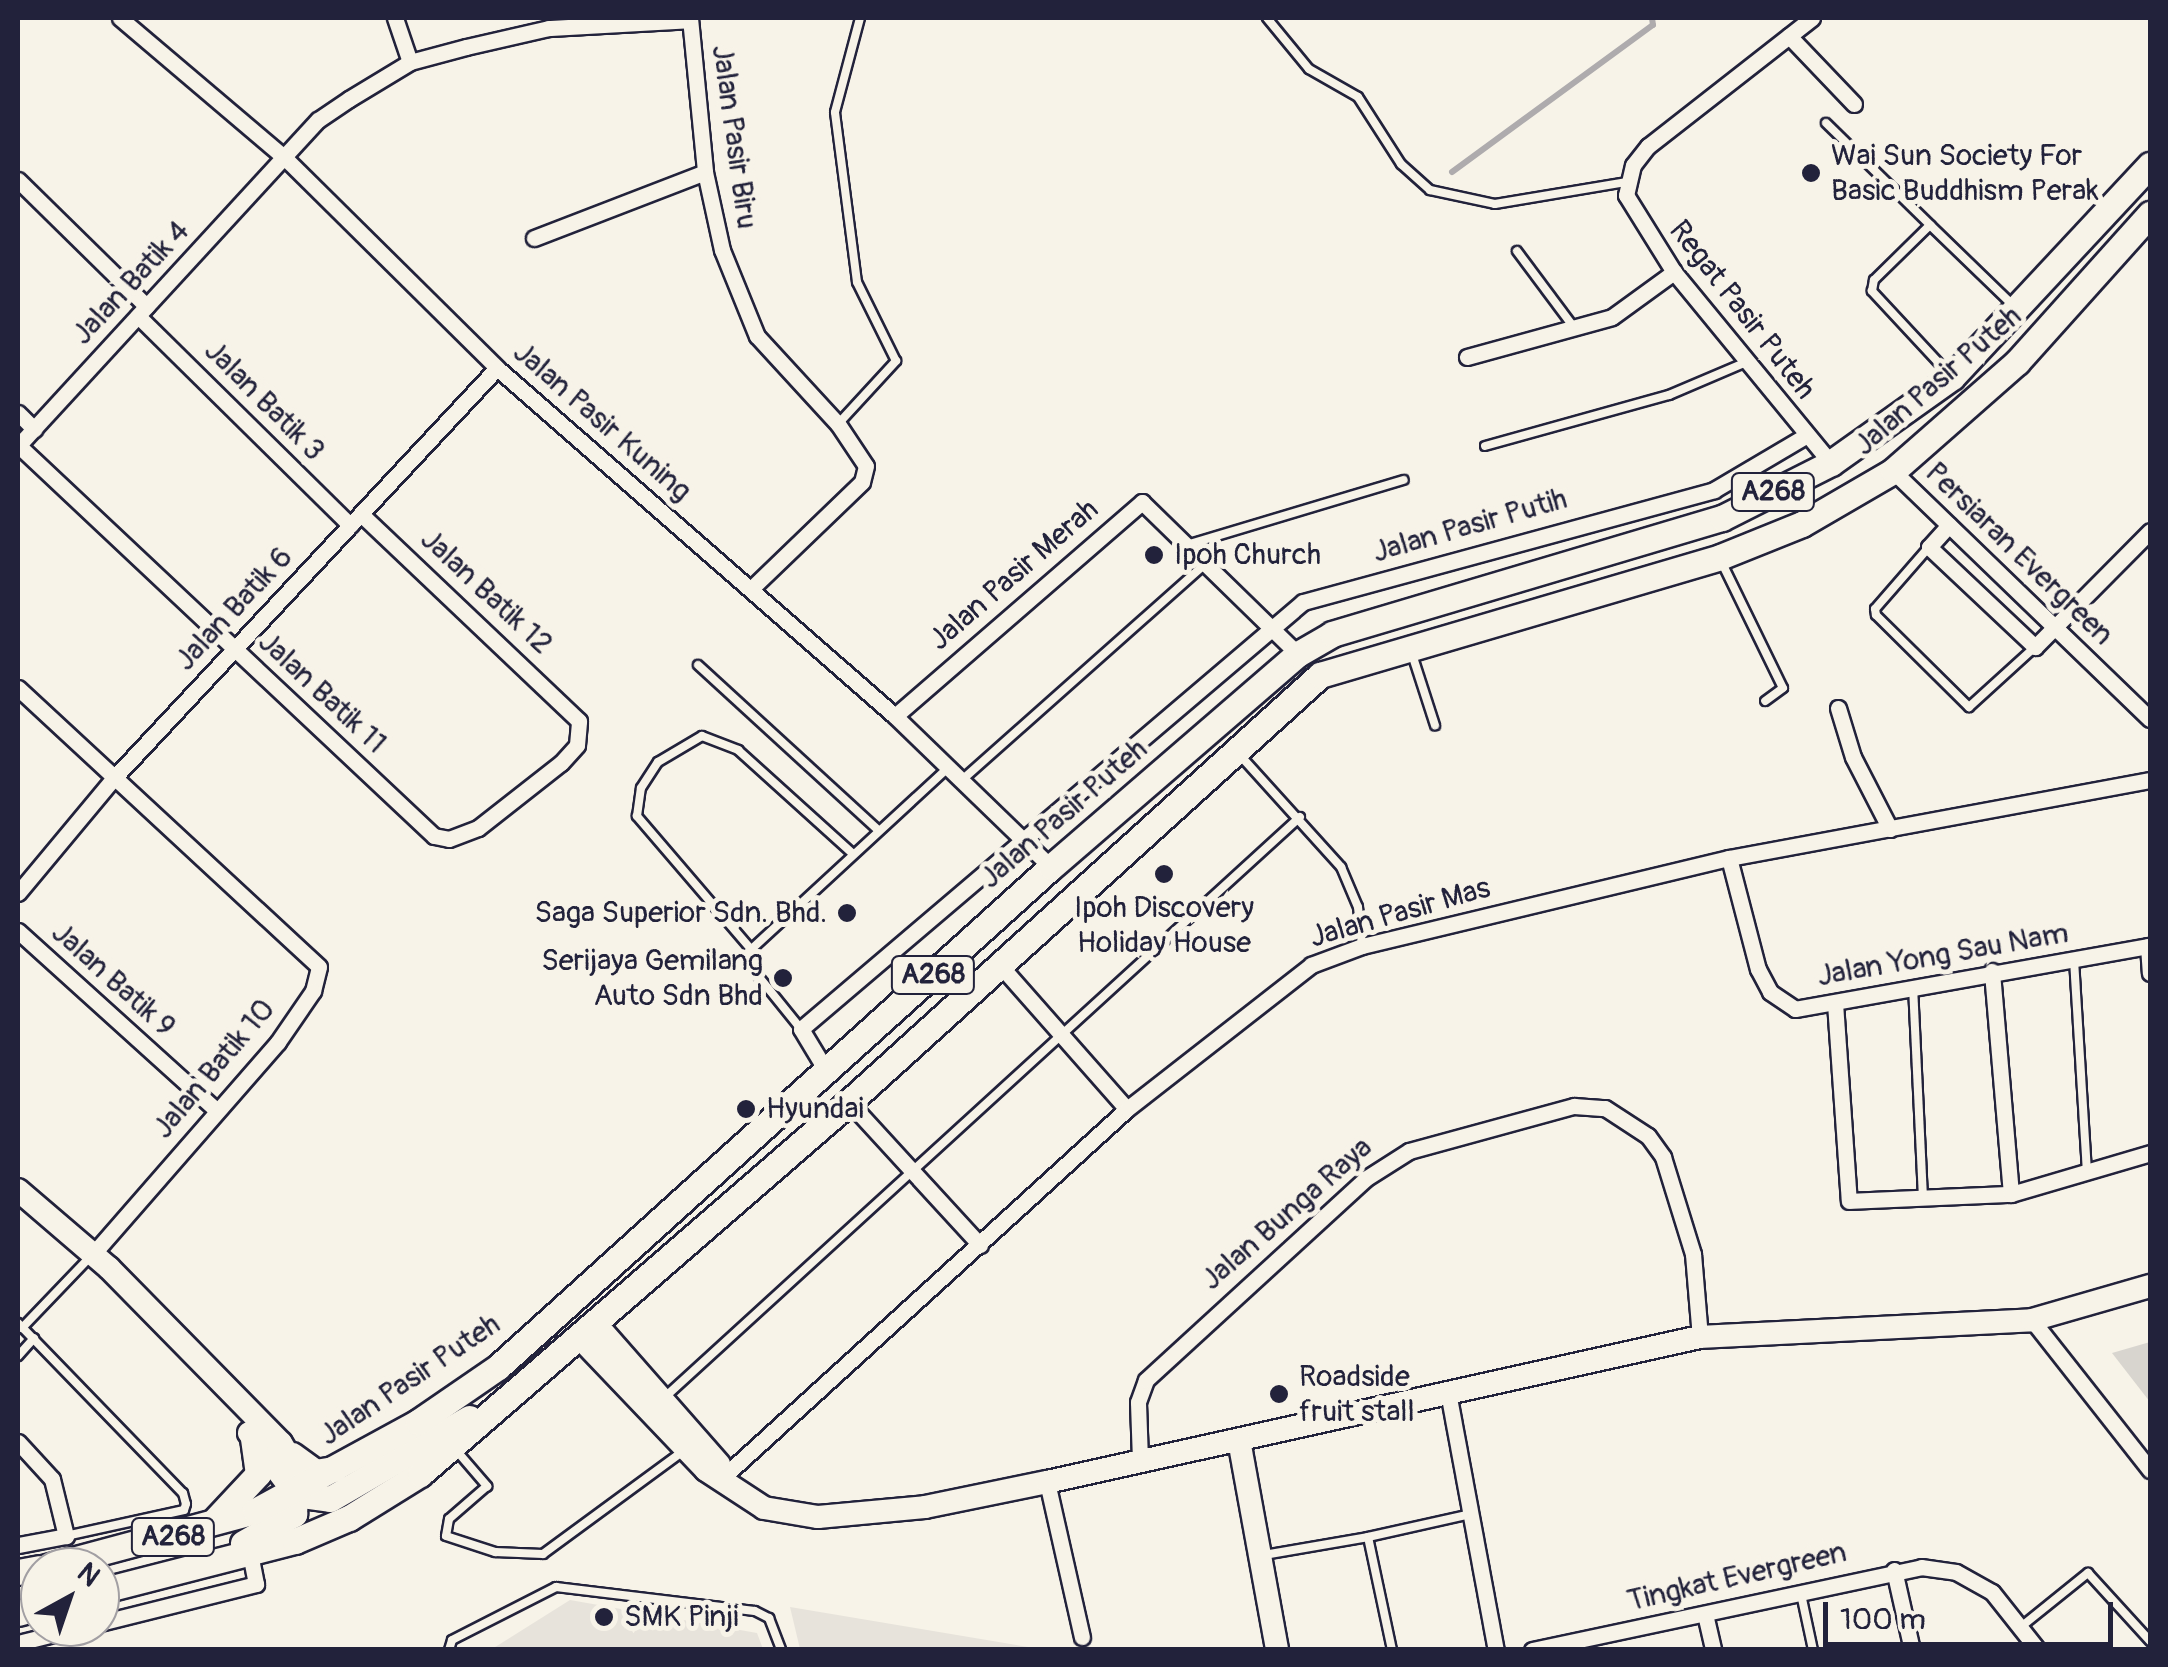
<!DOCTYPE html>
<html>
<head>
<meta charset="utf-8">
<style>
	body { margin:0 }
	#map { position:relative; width:2168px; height:1667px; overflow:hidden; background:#f7f3e8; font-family:Pangolin,sans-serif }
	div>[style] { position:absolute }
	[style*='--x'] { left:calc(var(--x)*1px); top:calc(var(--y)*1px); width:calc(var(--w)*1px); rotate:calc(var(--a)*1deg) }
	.built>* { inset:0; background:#e7e3db }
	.green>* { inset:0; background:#d8d5cf }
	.stream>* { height:6px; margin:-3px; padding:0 3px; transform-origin:3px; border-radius:3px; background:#aeabad }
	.roads { filter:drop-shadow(2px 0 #22223b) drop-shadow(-2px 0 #22223b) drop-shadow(0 2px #22223b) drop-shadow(0 -2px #22223b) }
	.lane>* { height:8px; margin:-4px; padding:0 4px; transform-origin:4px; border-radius:4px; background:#f7f3e8 }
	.street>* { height:15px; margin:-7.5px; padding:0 7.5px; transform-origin:7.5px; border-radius:7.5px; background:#f7f3e8 }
	.secondary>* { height:22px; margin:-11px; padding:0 11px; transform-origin:11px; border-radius:11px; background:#f7f3e8 }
	.primary>* { height:25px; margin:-12.5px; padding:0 12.5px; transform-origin:12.5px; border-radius:12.5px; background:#f7f3e8 }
	.dots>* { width:28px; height:28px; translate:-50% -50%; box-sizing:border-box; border:5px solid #f7f3e8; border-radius:50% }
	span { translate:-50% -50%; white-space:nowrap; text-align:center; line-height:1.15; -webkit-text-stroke:10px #f7f3e8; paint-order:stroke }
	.shield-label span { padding:2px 8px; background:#f7f3e8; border:2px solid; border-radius:8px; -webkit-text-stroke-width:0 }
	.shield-label { font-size:28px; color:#22223b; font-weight:700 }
	.street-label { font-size:30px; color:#22223b }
	.poi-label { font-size:30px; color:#22223b }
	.left { translate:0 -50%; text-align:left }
	.right { translate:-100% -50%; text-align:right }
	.frame { position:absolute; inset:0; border:20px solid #22223b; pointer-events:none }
	.north { position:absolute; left:20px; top:1547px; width:100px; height:100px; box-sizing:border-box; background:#f7f3e8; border:2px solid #a29fa3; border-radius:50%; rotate:40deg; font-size:28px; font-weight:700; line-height:40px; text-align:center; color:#22223b }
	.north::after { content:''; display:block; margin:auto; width:35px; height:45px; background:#22223b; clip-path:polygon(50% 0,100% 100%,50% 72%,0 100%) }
	.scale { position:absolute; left:1823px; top:1602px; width:290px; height:45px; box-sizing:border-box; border:5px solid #22223b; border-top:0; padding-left:12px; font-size:30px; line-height:35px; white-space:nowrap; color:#22223b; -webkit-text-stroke:8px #f7f3e8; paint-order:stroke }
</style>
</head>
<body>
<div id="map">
	<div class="built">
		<i style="clip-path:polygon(570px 1600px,757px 1633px,763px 1649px,492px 1649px)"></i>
		<i style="clip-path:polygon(790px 1607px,1040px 1649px,800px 1649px)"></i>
	</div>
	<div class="green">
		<i style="clip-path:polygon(2150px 1342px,2150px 1402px,2112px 1353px)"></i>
	</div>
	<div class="stream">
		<i style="--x:1452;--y:172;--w:249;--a:-36.2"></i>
		<i style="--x:1653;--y:25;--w:7;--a:-98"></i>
	</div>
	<div class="roads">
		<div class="lane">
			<i style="--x:1267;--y:18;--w:66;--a:50.5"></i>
			<i style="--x:1309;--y:69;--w:56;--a:29.7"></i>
			<i style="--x:1358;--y:97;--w:80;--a:57.3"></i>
			<i style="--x:1401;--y:164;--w:39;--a:42"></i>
			<i style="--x:1430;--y:190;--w:66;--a:12.2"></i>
			<i style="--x:1495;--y:204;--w:134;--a:-9.5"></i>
			<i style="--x:1826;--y:123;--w:146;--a:44.4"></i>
			<i style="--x:1517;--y:251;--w:94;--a:53.3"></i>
			<i style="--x:1950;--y:375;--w:115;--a:-132.9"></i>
			<i style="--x:1872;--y:291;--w:11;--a:-80"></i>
			<i style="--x:1874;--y:280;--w:78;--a:-44.5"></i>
			<i style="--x:1930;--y:225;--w:117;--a:44"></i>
			<i style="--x:838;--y:424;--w:86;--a:-47.4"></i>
			<i style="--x:896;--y:361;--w:88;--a:-116.3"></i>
			<i style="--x:857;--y:282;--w:171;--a:-97.4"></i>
			<i style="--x:835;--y:112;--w:97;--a:-75.1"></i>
			<i style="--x:1485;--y:446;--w:191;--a:-15.5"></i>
			<i style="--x:1669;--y:395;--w:82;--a:-23.1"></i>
			<i style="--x:1190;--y:544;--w:223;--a:-16.7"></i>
			<i style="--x:1929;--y:547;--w:82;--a:131.1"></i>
			<i style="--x:1875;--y:609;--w:6;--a:81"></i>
			<i style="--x:1876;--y:615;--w:131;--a:44.7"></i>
			<i style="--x:1969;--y:707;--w:89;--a:-42.3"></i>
			<i style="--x:1721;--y:561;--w:141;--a:64"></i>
			<i style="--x:1783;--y:688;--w:22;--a:144"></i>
			<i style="--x:1412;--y:654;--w:75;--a:72.1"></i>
			<i style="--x:698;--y:665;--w:244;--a:42.5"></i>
			<i style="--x:1238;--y:753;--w:154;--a:47.9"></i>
			<i style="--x:1341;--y:867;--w:43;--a:67"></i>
			<i style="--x:1358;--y:907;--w:38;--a:84"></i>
			<i style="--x:963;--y:779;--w:322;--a:-41.6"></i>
			<i style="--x:750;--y:948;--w:174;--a:-130.6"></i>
			<i style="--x:637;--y:816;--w:28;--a:-82"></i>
			<i style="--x:641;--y:788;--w:31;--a:-57"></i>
			<i style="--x:658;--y:762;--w:51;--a:-30.6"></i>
			<i style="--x:702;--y:736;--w:39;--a:21"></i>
			<i style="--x:738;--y:750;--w:154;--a:42.1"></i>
			<i style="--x:2074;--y:960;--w:210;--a:86.5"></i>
			<i style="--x:1913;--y:986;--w:210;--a:87.3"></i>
			<i style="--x:801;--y:1029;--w:92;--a:-128.9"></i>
			<i style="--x:743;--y:957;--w:280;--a:-42.7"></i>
			<i style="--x:18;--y:1323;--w:237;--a:45.9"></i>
			<i style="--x:183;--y:1493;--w:11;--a:75"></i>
			<i style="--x:186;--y:1504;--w:6;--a:108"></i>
			<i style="--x:184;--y:1510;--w:121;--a:167.6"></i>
			<i style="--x:22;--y:1328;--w:100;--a:-46.2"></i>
			<i style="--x:18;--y:1356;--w:24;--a:-48"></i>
			<i style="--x:665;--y:1397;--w:860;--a:-42.41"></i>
			<i style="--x:456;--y:1450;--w:48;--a:49.3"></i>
			<i style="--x:487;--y:1486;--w:50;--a:139"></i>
			<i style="--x:449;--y:1519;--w:17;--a:100"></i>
			<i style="--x:446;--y:1536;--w:52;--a:18.1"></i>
			<i style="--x:495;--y:1552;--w:48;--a:2.4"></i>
			<i style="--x:543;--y:1554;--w:172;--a:-36.3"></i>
			<i style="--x:1368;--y:1537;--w:106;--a:-12.6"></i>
			<i style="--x:1264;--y:1555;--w:106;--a:-9.8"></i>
			<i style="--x:1368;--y:1537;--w:116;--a:78"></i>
			<i style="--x:1801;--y:1594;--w:57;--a:77.9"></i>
			<i style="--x:2022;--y:1626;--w:85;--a:-38.8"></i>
			<i style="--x:2088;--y:1573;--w:92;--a:47.6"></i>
			<i style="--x:449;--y:1650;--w:10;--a:-73"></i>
			<i style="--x:452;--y:1640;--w:117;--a:-27"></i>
			<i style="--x:556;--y:1587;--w:200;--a:6.9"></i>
			<i style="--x:755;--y:1611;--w:16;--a:27"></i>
			<i style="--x:769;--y:1618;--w:34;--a:69"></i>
		</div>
		<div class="street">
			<i style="--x:120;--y:18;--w:215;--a:40.3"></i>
			<i style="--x:284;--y:157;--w:300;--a:44.7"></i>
			<i style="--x:497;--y:368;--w:529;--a:41.17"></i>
			<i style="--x:895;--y:716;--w:217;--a:44.1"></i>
			<i style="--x:395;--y:18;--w:46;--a:71.2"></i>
			<i style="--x:690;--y:18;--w:155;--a:84.4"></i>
			<i style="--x:705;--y:172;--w:80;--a:77.7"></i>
			<i style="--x:722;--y:250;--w:93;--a:67.9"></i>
			<i style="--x:757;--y:336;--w:120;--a:47.4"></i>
			<i style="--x:838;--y:424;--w:50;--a:56.3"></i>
			<i style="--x:866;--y:466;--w:16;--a:104"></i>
			<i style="--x:862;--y:482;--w:153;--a:136.1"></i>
			<i style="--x:1812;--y:18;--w:208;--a:142"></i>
			<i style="--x:1648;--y:146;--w:24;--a:128"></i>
			<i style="--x:1633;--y:165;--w:31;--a:103"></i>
			<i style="--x:1626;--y:195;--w:91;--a:58.1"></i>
			<i style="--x:1674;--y:272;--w:247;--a:50.6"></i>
			<i style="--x:1789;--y:36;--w:94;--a:46.3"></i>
			<i style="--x:18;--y:180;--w:180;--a:44.5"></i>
			<i style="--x:534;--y:238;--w:183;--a:-21.1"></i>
			<i style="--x:138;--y:316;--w:298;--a:44.6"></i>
			<i style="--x:1467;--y:357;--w:150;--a:-15.4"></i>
			<i style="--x:1612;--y:317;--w:77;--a:-36"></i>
			<i style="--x:18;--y:413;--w:23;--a:45"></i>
			<i style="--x:18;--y:445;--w:571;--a:43.23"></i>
			<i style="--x:434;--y:836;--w:15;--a:11"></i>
			<i style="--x:449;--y:839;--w:31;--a:-21"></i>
			<i style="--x:478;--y:828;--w:105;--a:-38.1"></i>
			<i style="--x:561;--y:763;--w:24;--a:-48"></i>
			<i style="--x:577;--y:745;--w:24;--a:-85"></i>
			<i style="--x:579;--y:721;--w:301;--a:-136.5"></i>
			<i style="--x:18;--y:446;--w:443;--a:-47.4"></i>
			<i style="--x:318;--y:120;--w:37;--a:-34"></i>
			<i style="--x:349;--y:99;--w:71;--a:-31.2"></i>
			<i style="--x:410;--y:62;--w:58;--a:-15"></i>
			<i style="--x:466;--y:47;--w:85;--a:-12.9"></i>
			<i style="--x:549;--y:28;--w:141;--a:-3.2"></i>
			<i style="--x:1893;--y:471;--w:357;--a:44"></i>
			<i style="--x:1949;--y:525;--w:30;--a:132"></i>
			<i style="--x:1929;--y:547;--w:146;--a:43.3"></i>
			<i style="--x:2035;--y:647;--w:163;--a:-45.2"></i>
			<i style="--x:18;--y:688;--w:410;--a:42.8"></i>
			<i style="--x:319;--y:967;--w:25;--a:104"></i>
			<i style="--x:313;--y:991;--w:62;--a:124.5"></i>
			<i style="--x:278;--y:1042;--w:284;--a:131.1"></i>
			<i style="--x:1838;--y:708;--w:51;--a:73"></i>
			<i style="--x:1853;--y:757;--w:81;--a:62.8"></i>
			<i style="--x:895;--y:716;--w:327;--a:-40.9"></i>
			<i style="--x:1142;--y:502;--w:218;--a:44.3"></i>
			<i style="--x:1729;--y:858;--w:115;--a:75.4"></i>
			<i style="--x:1758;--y:969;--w:26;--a:62"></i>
			<i style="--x:1770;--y:992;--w:30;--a:34"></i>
			<i style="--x:1795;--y:1009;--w:361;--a:-10.1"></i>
			<i style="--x:18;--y:893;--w:148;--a:-50.2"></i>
			<i style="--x:113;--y:779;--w:562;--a:-46.95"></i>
			<i style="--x:18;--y:931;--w:267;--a:42.1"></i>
			<i style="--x:2148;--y:946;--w:27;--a:86"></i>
			<i style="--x:999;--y:964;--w:193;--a:48.6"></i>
			<i style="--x:1835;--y:1003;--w:198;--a:86"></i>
			<i style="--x:1849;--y:1201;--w:162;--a:-2.5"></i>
			<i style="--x:2011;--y:1194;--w:224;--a:-94.9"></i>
			<i style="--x:827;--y:1072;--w:50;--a:-121.2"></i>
			<i style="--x:801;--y:1029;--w:659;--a:-40.38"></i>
			<i style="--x:1303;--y:602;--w:426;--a:-15.2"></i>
			<i style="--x:1714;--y:490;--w:108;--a:-30.6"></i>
			<i style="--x:849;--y:1102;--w:194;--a:47.5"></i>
			<i style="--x:2011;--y:1194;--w:145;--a:-16.4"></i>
			<i style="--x:2032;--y:1320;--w:191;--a:51.8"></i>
			<i style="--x:1448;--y:1392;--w:262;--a:79.5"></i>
			<i style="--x:18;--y:1442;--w:50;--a:47.4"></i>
			<i style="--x:52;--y:1479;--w:59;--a:76.2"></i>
			<i style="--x:66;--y:1536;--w:49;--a:169.4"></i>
			<i style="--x:1140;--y:1460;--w:58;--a:-92"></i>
			<i style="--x:1138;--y:1402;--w:23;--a:-70"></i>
			<i style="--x:1146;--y:1380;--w:297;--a:-42.5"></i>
			<i style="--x:1365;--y:1179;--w:52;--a:-32.5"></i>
			<i style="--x:1409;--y:1151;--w:171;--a:-15.3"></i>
			<i style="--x:1574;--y:1106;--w:31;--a:4"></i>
			<i style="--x:1605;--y:1108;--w:51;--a:33.1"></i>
			<i style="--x:1648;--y:1136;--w:26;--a:54"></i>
			<i style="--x:1663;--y:1157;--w:102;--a:72.8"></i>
			<i style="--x:1693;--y:1254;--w:83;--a:85.2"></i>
			<i style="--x:722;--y:1478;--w:548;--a:-42.34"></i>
			<i style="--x:1127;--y:1109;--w:234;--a:-38"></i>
			<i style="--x:1311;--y:965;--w:54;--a:-20.4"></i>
			<i style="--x:1362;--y:946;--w:377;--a:-13.5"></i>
			<i style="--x:1729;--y:858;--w:428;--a:-10.5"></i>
			<i style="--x:1047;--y:1482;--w:159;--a:77.3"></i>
			<i style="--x:1894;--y:1570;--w:82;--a:77.3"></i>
			<i style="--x:1705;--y:1614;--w:37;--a:77"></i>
			<i style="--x:100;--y:1623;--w:161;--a:-14"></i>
			<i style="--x:256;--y:1584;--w:32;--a:-101"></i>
			<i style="--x:18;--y:1643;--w:66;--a:-14"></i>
			<i style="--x:1532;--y:1650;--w:398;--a:-12"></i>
			<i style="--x:1921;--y:1567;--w:35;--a:8"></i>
			<i style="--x:1956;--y:1572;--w:41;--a:29.1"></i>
			<i style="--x:1992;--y:1592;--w:74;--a:51.6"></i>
		</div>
		<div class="secondary">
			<i style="--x:18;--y:1190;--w:120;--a:40.6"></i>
			<i style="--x:109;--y:1268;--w:245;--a:45.5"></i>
			<i style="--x:281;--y:1443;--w:33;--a:59"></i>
			<i style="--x:595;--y:1323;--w:188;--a:48.7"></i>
			<i style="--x:580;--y:1338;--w:182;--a:46.3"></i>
			<i style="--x:706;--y:1470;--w:69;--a:33.2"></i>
			<i style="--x:764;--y:1508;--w:55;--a:9.5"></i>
			<i style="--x:818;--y:1517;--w:107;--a:-5.3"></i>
			<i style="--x:925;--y:1507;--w:125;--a:-11.6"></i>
			<i style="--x:1047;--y:1482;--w:669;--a:-12.52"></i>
			<i style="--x:1700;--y:1337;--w:332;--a:-2.9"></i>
			<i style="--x:2032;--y:1320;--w:123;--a:-16.1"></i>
			<i style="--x:249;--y:1433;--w:76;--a:53"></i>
			<i style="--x:1239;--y:1440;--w:213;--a:79.7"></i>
		</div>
		<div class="primary">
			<i style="--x:292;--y:1455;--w:29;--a:36"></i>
			<i style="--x:315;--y:1472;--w:20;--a:-9"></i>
			<i style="--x:295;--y:1494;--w:35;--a:8"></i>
			<i style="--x:330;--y:1499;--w:161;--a:-30.2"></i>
			<i style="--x:216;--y:1519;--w:62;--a:-47"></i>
			<i style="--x:258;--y:1474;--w:37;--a:-98"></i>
			<i style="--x:243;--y:1543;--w:59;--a:-29.6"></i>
			<i style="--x:294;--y:1514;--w:20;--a:-87"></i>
			<i style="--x:46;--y:1567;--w:216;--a:-15"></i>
			<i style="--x:255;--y:1511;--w:186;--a:-28.6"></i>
			<i style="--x:418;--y:1422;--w:97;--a:-34.5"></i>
			<i style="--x:498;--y:1367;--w:746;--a:-42.12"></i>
			<i style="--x:1051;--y:867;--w:326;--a:-40.8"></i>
			<i style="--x:1298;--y:654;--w:39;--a:-30"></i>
			<i style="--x:1332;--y:634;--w:407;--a:-16.6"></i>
			<i style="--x:1722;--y:518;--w:122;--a:-26.8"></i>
			<i style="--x:1831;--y:463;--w:148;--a:-35.4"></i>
			<i style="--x:1952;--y:377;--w:290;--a:-47"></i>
			<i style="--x:18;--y:1572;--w:22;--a:-10"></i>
			<i style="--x:100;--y:1591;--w:201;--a:-14.4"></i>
			<i style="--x:295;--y:1541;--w:59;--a:-23.1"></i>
			<i style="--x:349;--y:1518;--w:84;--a:-31.8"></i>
			<i style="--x:420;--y:1474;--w:568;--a:-40.93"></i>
			<i style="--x:849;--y:1102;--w:636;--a:-42.19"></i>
			<i style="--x:1320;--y:675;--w:417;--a:-16.4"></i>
			<i style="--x:1720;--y:557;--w:88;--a:-21.9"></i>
			<i style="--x:1802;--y:524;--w:105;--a:-30.2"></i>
			<i style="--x:1893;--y:471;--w:165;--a:-41.3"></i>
			<i style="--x:2017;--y:362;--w:199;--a:-48.1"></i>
			<i style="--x:18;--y:1613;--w:23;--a:-15"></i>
		</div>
	</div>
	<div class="dots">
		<i style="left:1811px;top:173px;background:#22223b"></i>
		<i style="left:1154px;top:555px;background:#22223b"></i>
		<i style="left:1164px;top:874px;background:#22223b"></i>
		<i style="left:847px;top:913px;background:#22223b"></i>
		<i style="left:783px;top:978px;background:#22223b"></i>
		<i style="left:746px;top:1109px;background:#22223b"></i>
		<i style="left:1279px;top:1394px;background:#22223b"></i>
		<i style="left:604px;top:1617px;background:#22223b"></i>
	</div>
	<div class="shield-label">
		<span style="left:1773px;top:492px">A268</span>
		<span style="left:933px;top:975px">A268</span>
		<span style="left:173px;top:1537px">A268</span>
	</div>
	<div class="street-label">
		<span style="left:734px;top:137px;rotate:82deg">Jalan Pasir Biru</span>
		<span style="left:131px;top:283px;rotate:-47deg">Jalan Batik 4</span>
		<span style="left:1742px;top:310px;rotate:52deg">Regat Pasir Puteh</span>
		<span style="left:1938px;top:381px;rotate:-41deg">Jalan Pasir Puteh</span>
		<span style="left:264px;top:401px;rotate:45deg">Jalan Batik 3</span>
		<span style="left:602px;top:422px;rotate:41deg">Jalan Pasir Kuning</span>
		<span style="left:1470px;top:526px;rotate:-16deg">Jalan Pasir Putih</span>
		<span style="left:2019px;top:554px;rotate:44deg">Persiaran Evergreen</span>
		<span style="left:1014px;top:575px;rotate:-41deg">Jalan Pasir Merah</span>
		<span style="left:486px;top:592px;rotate:43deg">Jalan Batik 12</span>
		<span style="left:234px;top:609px;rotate:-47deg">Jalan Batik 6</span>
		<span style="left:322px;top:693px;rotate:43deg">Jalan Batik 11</span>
		<span style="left:1064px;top:814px;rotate:-41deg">Jalan Pasir Puteh</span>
		<span style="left:1400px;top:913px;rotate:-16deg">Jalan Pasir Mas</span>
		<span style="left:1943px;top:955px;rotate:-10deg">Jalan Yong Sau Nam</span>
		<span style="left:113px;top:980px;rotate:42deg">Jalan Batik 9</span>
		<span style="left:214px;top:1069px;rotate:-50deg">Jalan Batik 10</span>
		<span style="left:1287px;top:1214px;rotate:-41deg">Jalan Bunga Raya</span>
		<span style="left:410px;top:1380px;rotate:-34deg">Jalan Pasir Puteh</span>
		<span style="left:1737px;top:1577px;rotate:-13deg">Tingkat Evergreen</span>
	</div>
	<div class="poi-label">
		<span class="left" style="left:1831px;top:173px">Wai Sun Society For<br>Basic Buddhism Perak</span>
		<span class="left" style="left:1174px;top:555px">Ipoh Church</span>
		<span style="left:1164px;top:925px">Ipoh Discovery<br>Holiday House</span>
		<span class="right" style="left:827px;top:913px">Saga Superior Sdn. Bhd.</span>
		<span class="right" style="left:763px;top:978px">Serijaya Gemilang<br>Auto Sdn Bhd</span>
		<span class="left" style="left:766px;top:1109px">Hyundai</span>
		<span class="left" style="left:1299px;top:1394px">Roadside<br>fruit stall</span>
		<span class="left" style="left:624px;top:1617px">SMK Pinji</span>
	</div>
	<div class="frame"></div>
	<div class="north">N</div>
	<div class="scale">100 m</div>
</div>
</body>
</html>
